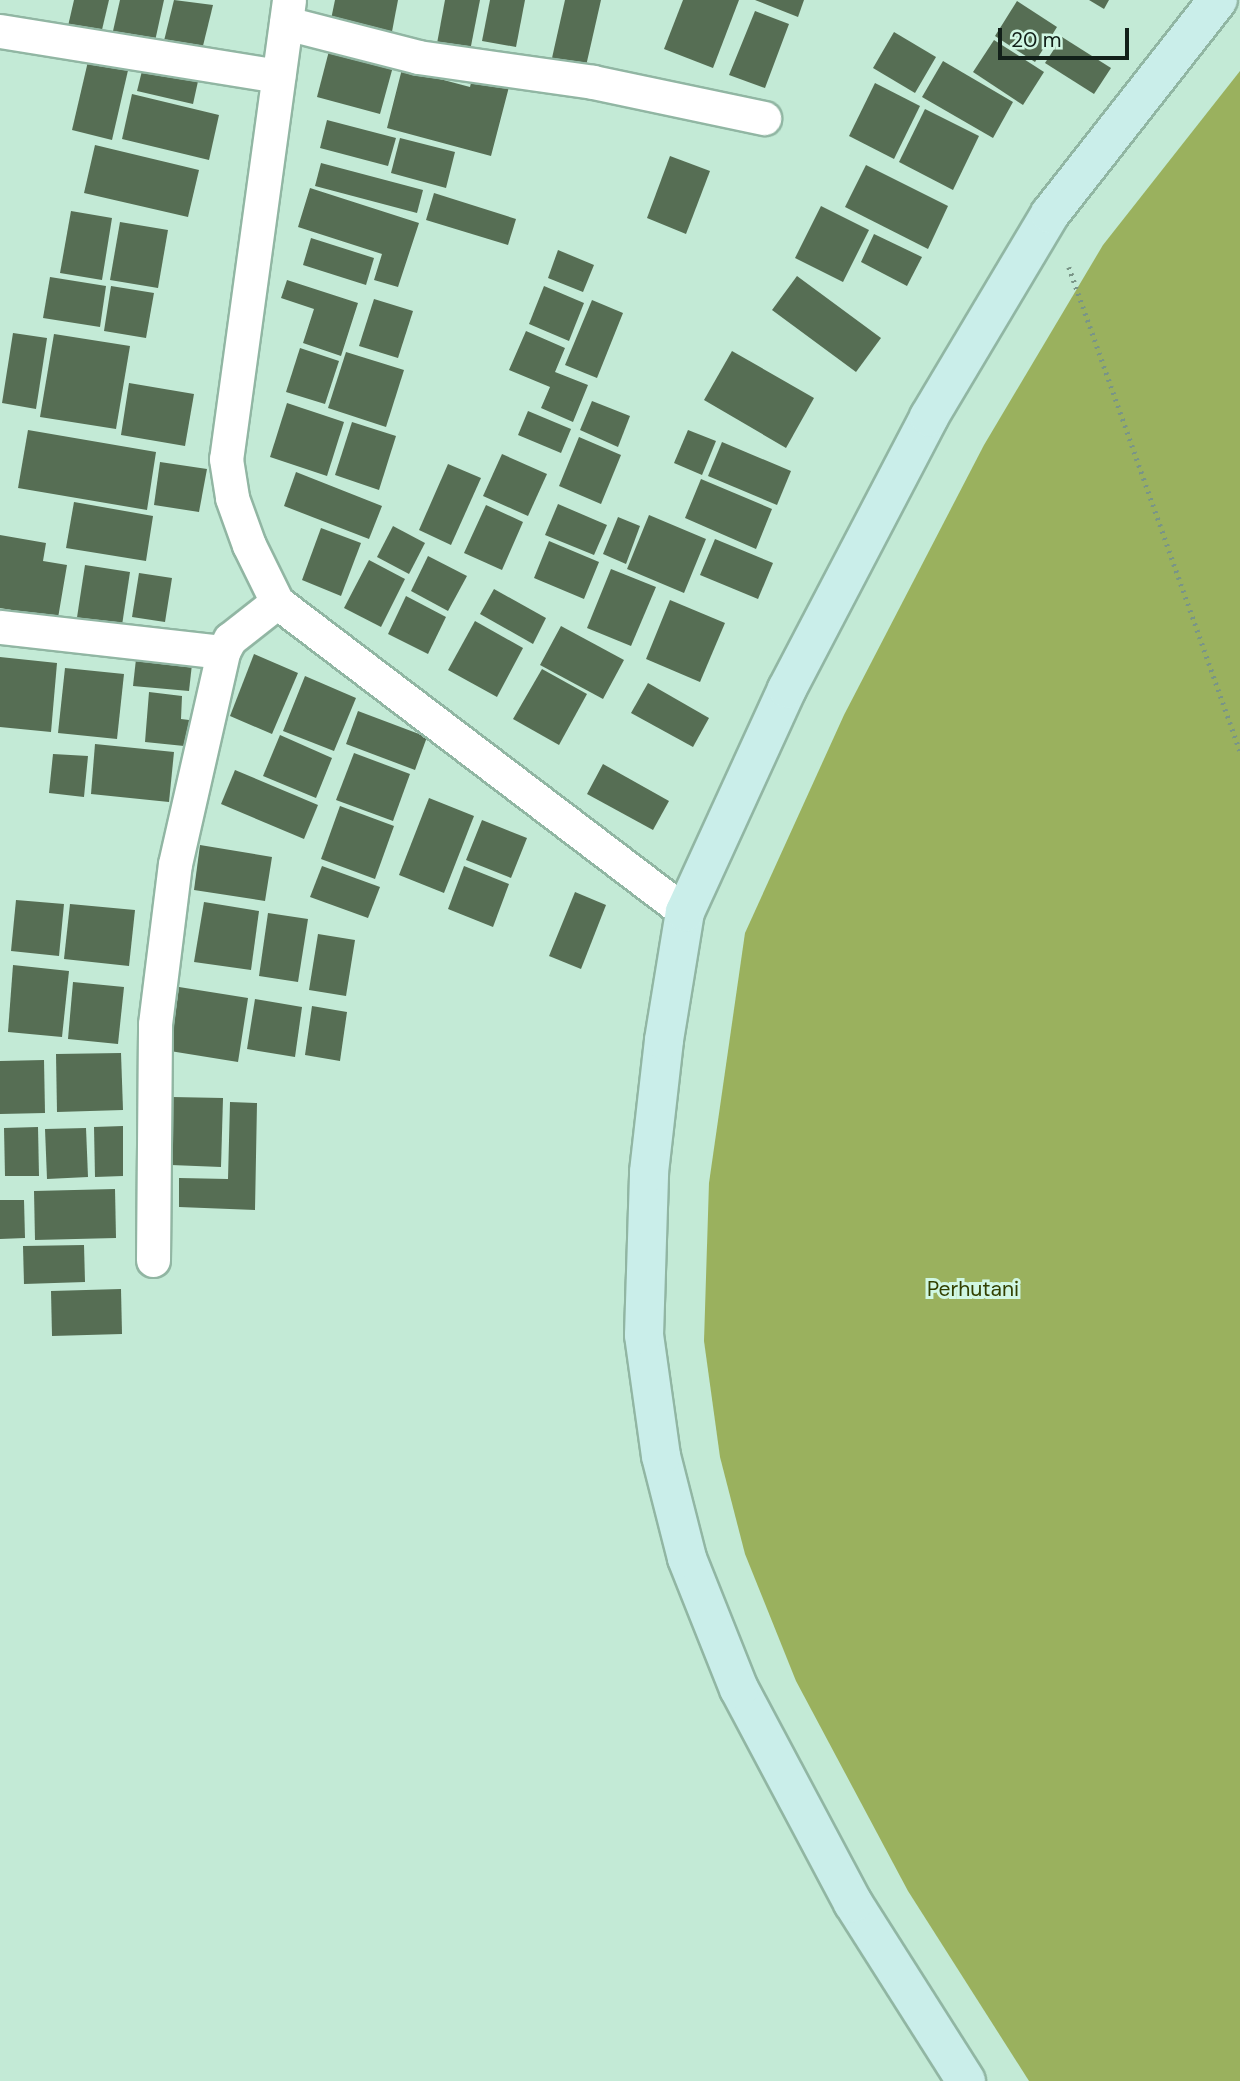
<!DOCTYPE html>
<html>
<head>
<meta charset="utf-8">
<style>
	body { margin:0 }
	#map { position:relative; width:1240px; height:2081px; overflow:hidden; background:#c3ead6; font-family:"DM Sans",sans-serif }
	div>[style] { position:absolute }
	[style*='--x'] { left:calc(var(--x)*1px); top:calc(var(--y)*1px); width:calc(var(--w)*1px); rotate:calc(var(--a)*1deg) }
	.forest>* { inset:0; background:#9ab15e }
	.building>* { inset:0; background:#566e54 }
	.path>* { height:4.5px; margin-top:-2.25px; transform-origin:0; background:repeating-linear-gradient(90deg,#799587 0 2px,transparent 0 7px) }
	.roads { filter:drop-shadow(2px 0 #91b6a3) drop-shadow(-2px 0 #91b6a3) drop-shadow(0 2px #91b6a3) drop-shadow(0 -2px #91b6a3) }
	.street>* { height:33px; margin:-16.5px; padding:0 16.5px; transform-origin:16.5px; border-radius:16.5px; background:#fff }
	.secondary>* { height:38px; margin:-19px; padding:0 19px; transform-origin:19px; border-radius:19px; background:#caeeea }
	span { translate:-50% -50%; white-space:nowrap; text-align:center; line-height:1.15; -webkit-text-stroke:6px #d0f7e3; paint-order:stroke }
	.park-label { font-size:21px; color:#324000 }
	.scale { position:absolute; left:998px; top:28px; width:131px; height:32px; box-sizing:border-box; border:4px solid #122019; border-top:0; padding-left:9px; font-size:21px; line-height:24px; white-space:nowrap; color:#122019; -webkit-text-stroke:5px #d0f7e3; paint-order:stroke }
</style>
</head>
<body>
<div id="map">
	<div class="forest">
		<i style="clip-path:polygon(1240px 71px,1240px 2081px,1029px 2081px,908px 1891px,796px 1681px,745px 1554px,720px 1457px,704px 1341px,709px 1183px,745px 933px,844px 715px,984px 445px,1103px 245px)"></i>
	</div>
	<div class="building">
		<i style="clip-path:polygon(74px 0,109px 0,101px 34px,68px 26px)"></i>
		<i style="clip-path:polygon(120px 0,164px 0,155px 41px,113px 31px)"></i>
		<i style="clip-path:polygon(174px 0,213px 5px,200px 58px,162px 49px)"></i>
		<i style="clip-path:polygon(335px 0,398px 0,390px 42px,329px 29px)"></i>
		<i style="clip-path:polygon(445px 0,480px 0,469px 56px,436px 49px)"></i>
		<i style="clip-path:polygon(490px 0,525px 0,516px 47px,482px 41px)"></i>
		<i style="clip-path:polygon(565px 0,601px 0,586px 66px,552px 58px)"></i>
		<i style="clip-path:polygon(683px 0,739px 0,713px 68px,664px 49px)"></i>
		<i style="clip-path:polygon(755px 0,804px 0,798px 17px)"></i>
		<i style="clip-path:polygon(1089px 0,1109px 0,1104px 9px)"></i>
		<i style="clip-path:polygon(1017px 1px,1057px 27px,1035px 62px,995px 36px)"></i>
		<i style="clip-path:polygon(755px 11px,789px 24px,765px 88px,729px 75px)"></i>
		<i style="clip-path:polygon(894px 32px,936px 57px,915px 93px,873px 68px)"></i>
		<i style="clip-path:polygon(1062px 37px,1111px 68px,1094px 94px,1045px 63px)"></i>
		<i style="clip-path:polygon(994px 40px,1044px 72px,1023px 105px,973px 72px)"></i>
		<i style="clip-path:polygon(330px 47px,394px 63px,380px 114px,317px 97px)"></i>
		<i style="clip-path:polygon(89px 57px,129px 66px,112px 140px,72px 130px)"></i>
		<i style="clip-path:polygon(145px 59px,200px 72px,193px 104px,137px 91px)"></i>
		<i style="clip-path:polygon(943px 61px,1013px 102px,993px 138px,922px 97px)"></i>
		<i style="clip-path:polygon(402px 69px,470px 87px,473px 74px,510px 83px,491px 156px,387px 128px)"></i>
		<i style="clip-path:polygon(875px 83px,920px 106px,894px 159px,849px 136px)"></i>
		<i style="clip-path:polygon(132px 94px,219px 115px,209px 160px,122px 139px)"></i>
		<i style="clip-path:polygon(925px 109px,979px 136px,953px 190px,899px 162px)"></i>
		<i style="clip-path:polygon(327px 120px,396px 138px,388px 166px,320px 148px)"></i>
		<i style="clip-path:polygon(400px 138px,455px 152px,446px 188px,391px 173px)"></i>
		<i style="clip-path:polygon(95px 145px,199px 170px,188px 217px,84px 193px)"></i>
		<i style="clip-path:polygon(670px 156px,710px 171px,686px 234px,647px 218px)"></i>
		<i style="clip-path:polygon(321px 163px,423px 190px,417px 213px,315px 186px)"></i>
		<i style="clip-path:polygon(866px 165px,948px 206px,928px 249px,845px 207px)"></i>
		<i style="clip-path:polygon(310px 188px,419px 223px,398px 287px,374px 280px,382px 254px,298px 227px)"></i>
		<i style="clip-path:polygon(434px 193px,516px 219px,508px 245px,426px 220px)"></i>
		<i style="clip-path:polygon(821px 206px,869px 230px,843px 282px,795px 258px)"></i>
		<i style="clip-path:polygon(71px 211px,112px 218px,102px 280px,60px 273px)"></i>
		<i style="clip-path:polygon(120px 222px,168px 230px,158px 288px,110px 280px)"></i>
		<i style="clip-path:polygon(874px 234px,922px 257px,907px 286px,861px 262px)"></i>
		<i style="clip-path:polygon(311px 238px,374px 258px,366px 285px,303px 265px)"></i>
		<i style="clip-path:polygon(558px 250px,594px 265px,583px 292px,548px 278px)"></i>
		<i style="clip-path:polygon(797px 276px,881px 338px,856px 372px,772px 310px)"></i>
		<i style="clip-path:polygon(50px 277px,106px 286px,100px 327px,43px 318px)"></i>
		<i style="clip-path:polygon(287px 280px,358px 303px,341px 356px,303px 343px,314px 309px,281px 298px)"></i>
		<i style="clip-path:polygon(111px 286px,154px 293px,146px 338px,104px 331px)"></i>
		<i style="clip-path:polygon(544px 286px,584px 303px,569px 341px,529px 324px)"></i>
		<i style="clip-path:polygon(374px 299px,413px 311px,398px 358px,359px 346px)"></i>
		<i style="clip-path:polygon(592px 300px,623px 313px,597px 378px,565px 365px)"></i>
		<i style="clip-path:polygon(526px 331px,565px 348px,555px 372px,588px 385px,573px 422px,541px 408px,550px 387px,509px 370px)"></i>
		<i style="clip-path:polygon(13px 333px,47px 338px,36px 409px,2px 403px)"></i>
		<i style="clip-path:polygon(54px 334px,130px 346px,116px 429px,40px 417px)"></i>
		<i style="clip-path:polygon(300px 348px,339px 361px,325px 404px,286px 392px)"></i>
		<i style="clip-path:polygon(732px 351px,814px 398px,786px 448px,704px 400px)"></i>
		<i style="clip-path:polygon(346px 352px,404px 370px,386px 427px,328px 408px)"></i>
		<i style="clip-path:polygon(129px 383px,194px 394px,185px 446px,121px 435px)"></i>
		<i style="clip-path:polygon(592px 401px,630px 416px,618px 447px,580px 430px)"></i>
		<i style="clip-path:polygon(287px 403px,344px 422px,327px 476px,270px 457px)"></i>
		<i style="clip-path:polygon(528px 411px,571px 429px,561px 453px,518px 435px)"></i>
		<i style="clip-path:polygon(352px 422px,396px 436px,379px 490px,335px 475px)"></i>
		<i style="clip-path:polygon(28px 430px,156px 452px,147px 510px,18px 488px)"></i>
		<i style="clip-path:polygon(688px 430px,716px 441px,702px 475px,674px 463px)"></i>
		<i style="clip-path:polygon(579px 437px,621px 455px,601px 504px,559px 486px)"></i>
		<i style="clip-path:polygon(722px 442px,791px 471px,777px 505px,708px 476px)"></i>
		<i style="clip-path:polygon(502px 454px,547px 474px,528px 516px,483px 496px)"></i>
		<i style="clip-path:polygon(160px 462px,207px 469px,199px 512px,154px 505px)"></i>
		<i style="clip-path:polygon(448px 464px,481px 478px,451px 545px,419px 530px)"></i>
		<i style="clip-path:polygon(296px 472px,382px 506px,369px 539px,284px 506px)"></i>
		<i style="clip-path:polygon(701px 479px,772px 509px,756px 549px,685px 518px)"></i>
		<i style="clip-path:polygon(74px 502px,153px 516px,146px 561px,66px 548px)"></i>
		<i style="clip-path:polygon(558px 504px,607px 525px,594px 555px,545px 535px)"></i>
		<i style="clip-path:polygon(486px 505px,523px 522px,502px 570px,464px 553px)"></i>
		<i style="clip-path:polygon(649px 515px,706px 539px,684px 593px,627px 569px)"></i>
		<i style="clip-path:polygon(618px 517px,640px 526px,626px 564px,603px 554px)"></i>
		<i style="clip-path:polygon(393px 526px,425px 543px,409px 574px,377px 557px)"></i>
		<i style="clip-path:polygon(321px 528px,361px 543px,341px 596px,302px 580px)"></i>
		<i style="clip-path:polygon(0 535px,46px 543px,43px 561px,67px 565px,58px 618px,0 608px)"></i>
		<i style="clip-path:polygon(715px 539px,773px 563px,758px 599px,700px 575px)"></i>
		<i style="clip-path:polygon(549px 541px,599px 562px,584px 599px,534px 578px)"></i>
		<i style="clip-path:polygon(428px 556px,467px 576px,448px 611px,411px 591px)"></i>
		<i style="clip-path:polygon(369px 560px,405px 579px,381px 627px,344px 608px)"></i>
		<i style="clip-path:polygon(85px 565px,130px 572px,121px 632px,76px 624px)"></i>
		<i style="clip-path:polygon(611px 569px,656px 587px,631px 646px,587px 628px)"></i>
		<i style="clip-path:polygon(139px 573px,172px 578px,165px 622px,132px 617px)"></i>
		<i style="clip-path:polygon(494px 589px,546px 618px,533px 644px,480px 614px)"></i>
		<i style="clip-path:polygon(406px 596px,446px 617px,428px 654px,388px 634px)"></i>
		<i style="clip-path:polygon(670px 600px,725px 623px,700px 682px,646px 659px)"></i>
		<i style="clip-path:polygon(475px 621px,523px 648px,497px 697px,448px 670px)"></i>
		<i style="clip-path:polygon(561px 626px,624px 660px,603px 699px,540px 665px)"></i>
		<i style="clip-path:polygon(254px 654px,298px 673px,272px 734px,230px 716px)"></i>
		<i style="clip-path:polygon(0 657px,57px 663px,51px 732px,0 727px)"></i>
		<i style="clip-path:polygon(136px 659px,192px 664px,189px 691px,133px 686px)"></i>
		<i style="clip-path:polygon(65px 668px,124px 674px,117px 739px,58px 733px)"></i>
		<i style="clip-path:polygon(542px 669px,587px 694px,559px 745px,513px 719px)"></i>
		<i style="clip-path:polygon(305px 676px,356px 698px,334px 751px,283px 731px)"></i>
		<i style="clip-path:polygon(648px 683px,709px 718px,693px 747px,631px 713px)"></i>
		<i style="clip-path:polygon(149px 692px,182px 696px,181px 719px,197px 721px,194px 747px,145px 742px)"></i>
		<i style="clip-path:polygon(358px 711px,427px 737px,415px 770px,346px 744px)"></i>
		<i style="clip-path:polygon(280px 735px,332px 758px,316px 798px,263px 776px)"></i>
		<i style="clip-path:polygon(95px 744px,174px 752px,169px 802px,91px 794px)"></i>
		<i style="clip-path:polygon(354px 753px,410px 774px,393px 821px,336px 800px)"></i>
		<i style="clip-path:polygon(53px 754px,88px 756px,84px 797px,49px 793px)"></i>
		<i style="clip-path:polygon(603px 764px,669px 801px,653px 830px,587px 794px)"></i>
		<i style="clip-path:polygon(235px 770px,318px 805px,304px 839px,221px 804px)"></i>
		<i style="clip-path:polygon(429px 798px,474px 816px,444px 893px,399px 875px)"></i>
		<i style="clip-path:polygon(340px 806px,394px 826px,375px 879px,321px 859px)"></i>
		<i style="clip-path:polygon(482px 820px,527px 838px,511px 878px,466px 860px)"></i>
		<i style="clip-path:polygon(200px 845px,272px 857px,265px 901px,194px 890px)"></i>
		<i style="clip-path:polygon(322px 866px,380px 887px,368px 918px,310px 897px)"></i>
		<i style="clip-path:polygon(464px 866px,509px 884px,493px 927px,448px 909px)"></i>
		<i style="clip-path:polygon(575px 892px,606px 905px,581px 969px,549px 956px)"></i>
		<i style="clip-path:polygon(16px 900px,64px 904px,59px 956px,11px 951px)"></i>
		<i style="clip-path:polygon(204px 902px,259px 911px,251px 970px,194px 962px)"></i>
		<i style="clip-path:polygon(70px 904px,135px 910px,129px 966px,64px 959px)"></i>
		<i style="clip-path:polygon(268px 913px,308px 919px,298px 982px,259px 976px)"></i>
		<i style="clip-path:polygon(318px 934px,355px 940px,346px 996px,309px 990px)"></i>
		<i style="clip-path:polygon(13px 965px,69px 971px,62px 1037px,8px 1032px)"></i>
		<i style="clip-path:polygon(73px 982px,124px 987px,118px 1044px,68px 1039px)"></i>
		<i style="clip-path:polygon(179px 987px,248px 998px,238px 1062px,170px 1051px)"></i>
		<i style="clip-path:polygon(255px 999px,302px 1007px,295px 1057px,247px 1049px)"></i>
		<i style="clip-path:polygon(312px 1006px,347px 1012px,340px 1061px,305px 1055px)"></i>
		<i style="clip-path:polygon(121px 1053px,123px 1110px,57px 1112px,56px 1054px)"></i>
		<i style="clip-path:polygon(44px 1060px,45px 1113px,0 1114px,0 1061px)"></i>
		<i style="clip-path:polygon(172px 1097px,223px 1098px,221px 1167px,171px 1165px)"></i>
		<i style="clip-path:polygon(230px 1102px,257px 1103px,255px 1210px,179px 1207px,179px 1178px,228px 1179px)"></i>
		<i style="clip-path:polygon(123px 1126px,123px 1176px,95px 1177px,94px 1127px)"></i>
		<i style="clip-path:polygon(38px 1127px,39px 1176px,5px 1176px,4px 1128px)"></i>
		<i style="clip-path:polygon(86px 1128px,88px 1177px,47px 1179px,45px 1129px)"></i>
		<i style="clip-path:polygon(115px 1189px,116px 1238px,35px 1240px,34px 1191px)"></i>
		<i style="clip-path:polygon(0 1200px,24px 1200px,25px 1238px,0 1239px)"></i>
		<i style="clip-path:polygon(84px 1245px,85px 1282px,24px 1284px,23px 1246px)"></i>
		<i style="clip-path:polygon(121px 1289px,122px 1334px,52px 1336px,51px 1291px)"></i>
	</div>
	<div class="path">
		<i style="--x:1069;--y:267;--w:513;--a:70.54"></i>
	</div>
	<div class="roads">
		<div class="street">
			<i style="--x:289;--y:0;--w:463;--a:97.8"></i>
			<i style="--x:226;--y:459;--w:39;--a:81"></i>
			<i style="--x:232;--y:498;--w:50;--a:70.1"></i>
			<i style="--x:249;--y:545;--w:64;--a:63.8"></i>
			<i style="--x:277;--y:602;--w:512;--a:37.23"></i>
			<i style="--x:286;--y:23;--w:136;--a:14.4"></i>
			<i style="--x:418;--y:57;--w:177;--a:8.1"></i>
			<i style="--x:593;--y:82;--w:175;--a:11.9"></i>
			<i style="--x:0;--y:31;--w:282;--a:9.2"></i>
			<i style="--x:0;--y:627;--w:224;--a:6.4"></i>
			<i style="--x:153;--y:1260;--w:236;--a:-89.5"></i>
			<i style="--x:155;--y:1024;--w:161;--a:-82.9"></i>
			<i style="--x:175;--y:864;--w:217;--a:-77.2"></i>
			<i style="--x:223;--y:652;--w:15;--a:-62"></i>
			<i style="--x:230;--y:639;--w:60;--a:-38.2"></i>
		</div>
		<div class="secondary">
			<i style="--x:966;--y:2081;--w:211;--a:-122.4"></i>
			<i style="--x:853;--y:1903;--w:242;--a:-118"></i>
			<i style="--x:739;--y:1689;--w:141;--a:-111.7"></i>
			<i style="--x:687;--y:1558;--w:105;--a:-104.3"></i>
			<i style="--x:661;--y:1456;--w:122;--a:-98"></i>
			<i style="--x:644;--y:1335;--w:163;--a:-88.2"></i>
			<i style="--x:649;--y:1172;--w:133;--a:-83.5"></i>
			<i style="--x:664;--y:1040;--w:130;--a:-80.7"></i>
			<i style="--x:685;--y:912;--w:245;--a:-65.4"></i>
			<i style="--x:787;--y:689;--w:307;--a:-62.4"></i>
			<i style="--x:929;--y:417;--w:236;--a:-59.2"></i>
			<i style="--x:1050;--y:214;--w:272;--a:-51.9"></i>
		</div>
	</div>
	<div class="park-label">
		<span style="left:973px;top:1289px">Perhutani</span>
	</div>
	<div class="scale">20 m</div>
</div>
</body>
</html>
